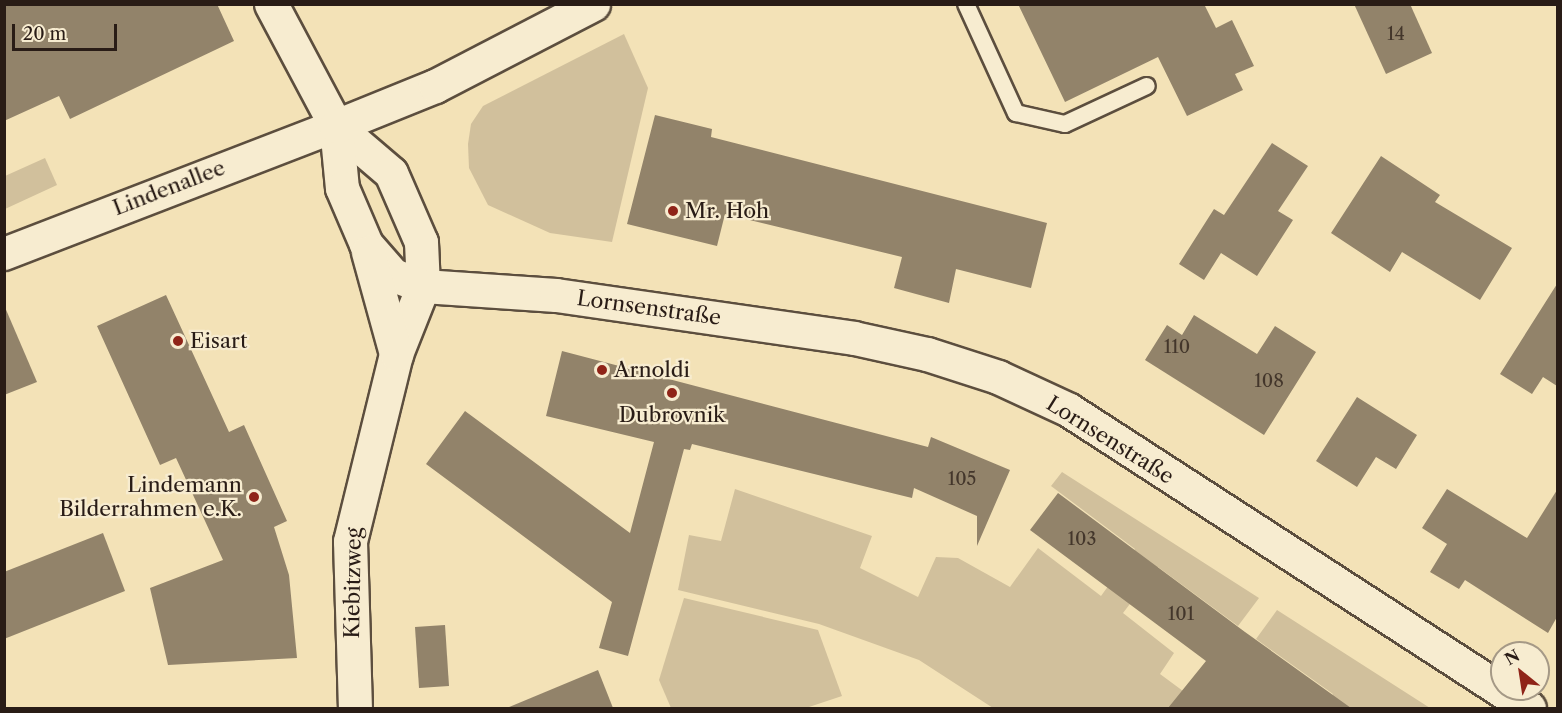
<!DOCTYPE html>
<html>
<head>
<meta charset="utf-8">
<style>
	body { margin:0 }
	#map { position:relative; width:1562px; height:713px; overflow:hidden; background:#f3e2b7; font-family:"Libre Caslon Text",serif }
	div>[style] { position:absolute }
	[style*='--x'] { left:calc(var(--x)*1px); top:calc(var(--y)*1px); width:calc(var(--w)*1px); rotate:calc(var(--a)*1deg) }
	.green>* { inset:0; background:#d1c09c }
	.building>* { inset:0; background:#92836a }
	.roads { filter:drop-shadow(2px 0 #5c4e3e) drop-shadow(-2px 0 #5c4e3e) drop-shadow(0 2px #5c4e3e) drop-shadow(0 -2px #5c4e3e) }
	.service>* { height:16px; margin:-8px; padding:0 8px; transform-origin:8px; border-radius:8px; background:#f7ecd0 }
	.minor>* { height:32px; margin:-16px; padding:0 16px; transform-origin:16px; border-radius:16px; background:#f7ecd0 }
	.tertiary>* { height:33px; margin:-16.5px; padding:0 16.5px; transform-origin:16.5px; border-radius:16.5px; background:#f7ecd0 }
	.dots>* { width:16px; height:16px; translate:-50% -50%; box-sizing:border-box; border:3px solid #f7ecd0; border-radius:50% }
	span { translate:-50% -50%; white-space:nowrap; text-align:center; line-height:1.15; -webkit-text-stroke:4.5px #f7ecd0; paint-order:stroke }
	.number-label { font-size:18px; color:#43362b }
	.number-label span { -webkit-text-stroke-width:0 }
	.street-label { font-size:21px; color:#291c16 }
	.poi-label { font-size:21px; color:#291c16 }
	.left { translate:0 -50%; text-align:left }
	.right { translate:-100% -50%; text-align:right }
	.frame { position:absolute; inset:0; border:6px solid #291c16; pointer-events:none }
	.north { position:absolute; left:1490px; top:641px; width:60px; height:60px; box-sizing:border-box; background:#f7ecd0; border:2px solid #a59986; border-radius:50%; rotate:330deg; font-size:16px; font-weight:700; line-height:24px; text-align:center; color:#291c16 }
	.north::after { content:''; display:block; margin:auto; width:21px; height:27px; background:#8f2418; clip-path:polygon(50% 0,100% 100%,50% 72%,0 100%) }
	.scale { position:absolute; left:12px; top:24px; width:105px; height:27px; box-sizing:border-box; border:3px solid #291c16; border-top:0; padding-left:8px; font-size:18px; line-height:21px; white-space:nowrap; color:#291c16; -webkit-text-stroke:4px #f7ecd0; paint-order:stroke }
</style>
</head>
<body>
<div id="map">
	<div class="green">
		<i style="clip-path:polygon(624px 34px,648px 88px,612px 242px,550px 233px,488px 205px,469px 168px,468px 144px,471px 124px,483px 106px)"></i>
		<i style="clip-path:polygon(45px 158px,57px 185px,5px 209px,5px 176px)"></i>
		<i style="clip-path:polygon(1062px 472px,1259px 598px,1238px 626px,1158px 567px,1123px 613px,1174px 653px,1160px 674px,1206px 708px,993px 708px,919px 660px,819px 624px,678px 590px,689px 535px,721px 541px,735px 489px,872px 536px,860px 568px,918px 597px,936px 557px,958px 558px,1010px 587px,1038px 548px,1101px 596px,1135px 549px,1051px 486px)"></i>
		<i style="clip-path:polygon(684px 598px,818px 630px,842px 696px,806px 708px,671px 708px,659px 680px)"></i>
		<i style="clip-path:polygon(1277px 610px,1430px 708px,1324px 708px,1333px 694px,1256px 639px)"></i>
	</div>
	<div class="building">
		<i style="clip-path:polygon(4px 4px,217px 4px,234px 41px,70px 119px,59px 96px,4px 121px)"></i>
		<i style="clip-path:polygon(1018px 4px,1204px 4px,1216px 28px,1232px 20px,1254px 66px,1235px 74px,1243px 90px,1187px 116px,1158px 57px,1065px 102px)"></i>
		<i style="clip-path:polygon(1354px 4px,1410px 4px,1432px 53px,1386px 74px)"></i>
		<i style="clip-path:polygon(655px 115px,712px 129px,711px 137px,1047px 223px,1031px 288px,956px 269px,949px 303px,894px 288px,902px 257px,725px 214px,717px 246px,627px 224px)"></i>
		<i style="clip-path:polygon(1272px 143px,1308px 166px,1278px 211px,1293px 220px,1257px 276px,1221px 253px,1204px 280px,1179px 264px,1214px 209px,1224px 215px)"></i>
		<i style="clip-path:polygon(1381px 156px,1440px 195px,1435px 202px,1512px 248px,1480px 300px,1402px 252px,1390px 272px,1331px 233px)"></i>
		<i style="clip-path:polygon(1557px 284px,1557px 386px,1543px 377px,1532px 394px,1500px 374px)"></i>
		<i style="clip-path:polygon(166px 295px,229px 432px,244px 425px,287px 521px,274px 527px,289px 575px,297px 658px,168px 665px,150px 588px,223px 560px,176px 458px,160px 465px,97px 326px)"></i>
		<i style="clip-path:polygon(4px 305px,37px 382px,4px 395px)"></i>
		<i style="clip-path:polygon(1194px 315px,1257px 354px,1275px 326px,1316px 352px,1264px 435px,1145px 360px,1167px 325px,1182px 335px)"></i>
		<i style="clip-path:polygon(562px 351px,928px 447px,931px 437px,1010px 470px,977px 546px,977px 516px,914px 488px,912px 498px,692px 444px,690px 450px,684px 449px,628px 656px,599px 648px,612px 602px,426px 464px,465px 411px,630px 533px,654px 442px,546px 416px)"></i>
		<i style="clip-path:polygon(1357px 397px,1417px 435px,1396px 469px,1376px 457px,1357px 487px,1316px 461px)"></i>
		<i style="clip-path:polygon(1447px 489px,1527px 538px,1557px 490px,1557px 617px,1548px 633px,1465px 580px,1459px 589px,1430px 572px,1447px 544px,1422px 528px)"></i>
		<i style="clip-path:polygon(1058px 493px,1245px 632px,1351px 708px,1168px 708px,1206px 661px,1030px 530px)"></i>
		<i style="clip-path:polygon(103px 533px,125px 591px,4px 639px,4px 572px)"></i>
		<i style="clip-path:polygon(445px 625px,449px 686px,419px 688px,415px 627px)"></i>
		<i style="clip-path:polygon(598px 670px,613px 708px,507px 708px)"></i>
	</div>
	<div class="roads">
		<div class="service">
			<i style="--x:966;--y:4;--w:120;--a:65.4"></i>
			<i style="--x:1016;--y:113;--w:50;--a:12.7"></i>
			<i style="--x:1065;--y:124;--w:90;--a:-24.9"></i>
		</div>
		<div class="minor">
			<i style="--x:4;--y:254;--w:356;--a:-21.1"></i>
		</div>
		<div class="tertiary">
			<i style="--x:271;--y:4;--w:138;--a:62"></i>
			<i style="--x:336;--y:126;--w:72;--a:40.5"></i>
			<i style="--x:391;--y:173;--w:75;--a:66.5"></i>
			<i style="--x:421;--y:242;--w:44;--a:87.4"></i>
			<i style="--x:423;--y:286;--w:73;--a:111.7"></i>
			<i style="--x:396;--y:354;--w:193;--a:103.8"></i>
			<i style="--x:350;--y:541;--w:167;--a:88.3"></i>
			<i style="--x:336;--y:126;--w:62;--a:84.5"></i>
			<i style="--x:342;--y:188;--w:61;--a:66.8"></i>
			<i style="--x:366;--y:244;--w:41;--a:48.9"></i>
			<i style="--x:393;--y:275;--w:32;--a:20"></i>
			<i style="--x:423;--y:286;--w:133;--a:3.9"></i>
			<i style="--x:556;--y:295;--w:301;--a:8.2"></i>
			<i style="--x:854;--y:338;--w:75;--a:12.4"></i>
			<i style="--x:927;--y:354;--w:75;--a:17.9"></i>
			<i style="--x:998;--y:377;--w:78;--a:24.9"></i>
			<i style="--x:1069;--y:410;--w:548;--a:32.94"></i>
			<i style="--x:336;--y:126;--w:107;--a:-22"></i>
			<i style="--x:435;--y:86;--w:178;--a:-27.4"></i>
			<i style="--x:368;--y:252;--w:106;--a:74.6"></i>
		</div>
	</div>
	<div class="dots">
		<i style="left:673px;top:211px;background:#8f2418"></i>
		<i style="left:178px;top:341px;background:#8f2418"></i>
		<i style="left:602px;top:370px;background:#8f2418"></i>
		<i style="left:672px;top:393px;background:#8f2418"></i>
		<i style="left:254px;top:497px;background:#8f2418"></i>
	</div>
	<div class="number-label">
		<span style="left:1396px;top:34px">14</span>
		<span style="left:1177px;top:347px">110</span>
		<span style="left:1269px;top:381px">108</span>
		<span style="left:962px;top:479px">105</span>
		<span style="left:1082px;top:539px">103</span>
		<span style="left:1181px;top:614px">101</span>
	</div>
	<div class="street-label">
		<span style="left:169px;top:188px;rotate:-21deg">Lindenallee</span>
		<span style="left:649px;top:308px;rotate:8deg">Lornsenstraße</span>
		<span style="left:1110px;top:440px;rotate:32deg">Lornsenstraße</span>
		<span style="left:353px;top:583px;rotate:-89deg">Kiebitzweg</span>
	</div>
	<div class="poi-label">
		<span class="left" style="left:685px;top:211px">Mr. Hoh</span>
		<span class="left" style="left:190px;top:341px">Eisart</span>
		<span class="left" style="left:614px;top:370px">Arnoldi</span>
		<span style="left:672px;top:415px">Dubrovnik</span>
		<span class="right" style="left:242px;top:497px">Lindemann<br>Bilderrahmen e.K.</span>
	</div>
	<div class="frame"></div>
	<div class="north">N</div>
	<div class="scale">20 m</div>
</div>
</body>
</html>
